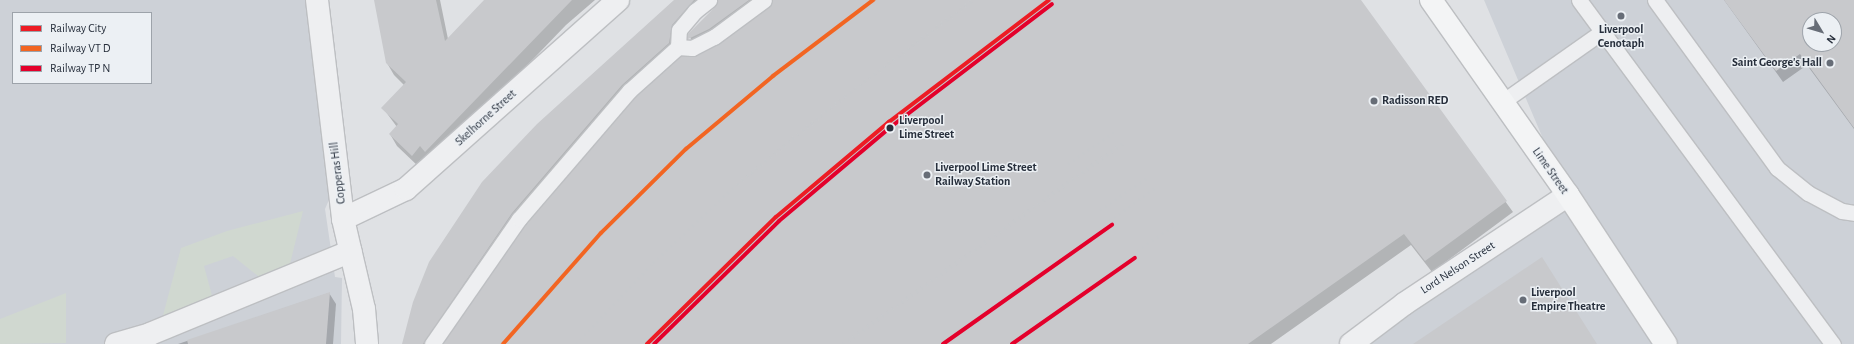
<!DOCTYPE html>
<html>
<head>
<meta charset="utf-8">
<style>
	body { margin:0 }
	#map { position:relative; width:1854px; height:344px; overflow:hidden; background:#dfe1e4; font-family:"Alegreya Sans",sans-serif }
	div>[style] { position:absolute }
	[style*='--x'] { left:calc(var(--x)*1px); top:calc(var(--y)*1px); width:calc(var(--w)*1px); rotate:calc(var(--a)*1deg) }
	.built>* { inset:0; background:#cdd1d7 }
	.green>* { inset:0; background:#d0d8d0 }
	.shadow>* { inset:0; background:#0003 }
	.building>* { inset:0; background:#c8c9cc }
	.roads { filter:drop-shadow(1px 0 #bdbfc2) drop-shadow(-1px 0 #bdbfc2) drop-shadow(0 1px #bdbfc2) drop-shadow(0 -1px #bdbfc2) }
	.service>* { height:15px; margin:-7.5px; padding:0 7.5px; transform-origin:7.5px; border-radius:7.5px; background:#eeeff1 }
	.pedestrian>* { height:22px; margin:-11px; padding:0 11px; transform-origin:11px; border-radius:11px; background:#eeeff1 }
	.minor>* { height:22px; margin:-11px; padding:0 11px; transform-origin:11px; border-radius:11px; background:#eeeff1 }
	.tertiary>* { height:22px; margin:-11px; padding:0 11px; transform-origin:11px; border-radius:11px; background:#eeeff1 }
	.primary>* { height:22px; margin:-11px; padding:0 11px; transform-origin:11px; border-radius:11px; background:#f3f4f5 }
	.rail>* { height:3px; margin-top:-1.5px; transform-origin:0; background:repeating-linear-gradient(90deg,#c7c9cc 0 2px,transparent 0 6px) }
	.rail-1>* { height:4px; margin:-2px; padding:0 2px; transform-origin:2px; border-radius:2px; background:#ed1c24 }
	.rail-2>* { height:4px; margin:-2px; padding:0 2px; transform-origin:2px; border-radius:2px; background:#f26522 }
	.rail-3>* { height:4px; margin:-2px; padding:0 2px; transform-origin:2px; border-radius:2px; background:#e4002b }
	.dots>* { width:11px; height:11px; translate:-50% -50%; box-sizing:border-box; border:2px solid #ecf0f4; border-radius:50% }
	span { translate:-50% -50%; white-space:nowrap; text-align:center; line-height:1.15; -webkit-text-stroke:3px #ecf0f4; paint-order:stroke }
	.poi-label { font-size:12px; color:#272f3c; font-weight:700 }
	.right { translate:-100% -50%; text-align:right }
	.left { translate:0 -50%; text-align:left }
	.street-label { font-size:12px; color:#272f3c }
	.stop-label { font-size:12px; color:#272f3c; font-weight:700 }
	.legend { position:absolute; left:12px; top:12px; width:140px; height:72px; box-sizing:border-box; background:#ecf0f4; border:1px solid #9da3aa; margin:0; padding:5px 7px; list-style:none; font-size:12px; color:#272f3c }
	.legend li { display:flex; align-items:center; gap:8px; height:20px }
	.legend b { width:20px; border:1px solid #9da3aa }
	.north { position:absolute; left:1802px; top:12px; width:40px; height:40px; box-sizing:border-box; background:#ecf0f4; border:1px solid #9da3aa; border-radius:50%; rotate:128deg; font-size:11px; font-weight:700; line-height:16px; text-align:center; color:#272f3c }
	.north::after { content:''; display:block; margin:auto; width:14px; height:18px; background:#676d77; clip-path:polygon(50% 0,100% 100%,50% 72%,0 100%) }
</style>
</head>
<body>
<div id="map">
	<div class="built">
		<i style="clip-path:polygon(evenodd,0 0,317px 0,338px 179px,325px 209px,335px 277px,342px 278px,341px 344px,0 344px,0 0,13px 13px,151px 13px,151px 83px,13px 83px,13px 13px)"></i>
		<i style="clip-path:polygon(evenodd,1484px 0,1854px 0,1854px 344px,1354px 344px,1567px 195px,1484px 0,1810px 20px,1834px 20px,1834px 44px,1810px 44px,1810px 20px)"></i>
	</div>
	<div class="green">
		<i style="clip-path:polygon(303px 211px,287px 276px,268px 284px,233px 256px,204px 266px,214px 303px,162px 319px,181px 248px,227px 231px)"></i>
		<i style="clip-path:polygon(66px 293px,66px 343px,0 344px,0 319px)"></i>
	</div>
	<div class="shadow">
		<i style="clip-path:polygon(375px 0,440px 0,448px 39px,485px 0,595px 0,566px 25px,433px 163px,419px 167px,397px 146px,390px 134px,397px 127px,383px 108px,404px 85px,394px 75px,387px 63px)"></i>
		<i style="clip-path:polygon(675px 0,1359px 0,1513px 212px,1432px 272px,1411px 245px,1271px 344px,444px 344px,696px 57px,720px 45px,770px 8px,772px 3px,766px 4px,695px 50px,689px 34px,719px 4px,715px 2px,695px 16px,518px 225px,435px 344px,405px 344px,430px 262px,483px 183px,537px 125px)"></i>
		<i style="clip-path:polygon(evenodd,1724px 0,1854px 0,1854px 129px,1807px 65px,1783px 82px,1724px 0,1810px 20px,1834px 20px,1834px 44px,1810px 44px,1810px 20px)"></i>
		<i style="clip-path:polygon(329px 293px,336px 304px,333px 344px,178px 344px)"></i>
	</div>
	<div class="building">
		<i style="clip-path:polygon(374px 0,436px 0,445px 41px,484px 0,572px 0,425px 152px,420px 146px,412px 156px,389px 134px,398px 124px,381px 108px,406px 82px,386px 63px)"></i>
		<i style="clip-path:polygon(674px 0,694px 0,672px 25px,669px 43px,622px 85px,512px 213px,423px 344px,402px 344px,413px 302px,429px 262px,482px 182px,537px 124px)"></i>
		<i style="clip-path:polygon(718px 0,749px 0,709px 29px,688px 39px,688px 34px,715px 7px)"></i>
		<i style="clip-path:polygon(773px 0,1361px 0,1507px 201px,1425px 261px,1404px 234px,1248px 344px,443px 344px,526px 225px,635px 97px,681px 56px,696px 56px,719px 44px,769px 7px)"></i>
		<i style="clip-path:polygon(evenodd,1724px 0,1854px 0,1854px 128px,1800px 54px,1776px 71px,1724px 0,1810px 20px,1834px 20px,1834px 44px,1810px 44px,1810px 20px)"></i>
		<i style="clip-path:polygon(1542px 257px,1597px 344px,1413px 344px)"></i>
		<i style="clip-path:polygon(330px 292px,326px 344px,188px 344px,187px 340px)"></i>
	</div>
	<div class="roads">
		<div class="service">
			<i style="--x:1579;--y:0;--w:428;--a:53.6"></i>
			<i style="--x:1655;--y:0;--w:208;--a:54"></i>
			<i style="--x:1777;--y:168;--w:40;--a:39"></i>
			<i style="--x:1808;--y:193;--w:38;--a:28"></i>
			<i style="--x:1842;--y:211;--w:12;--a:9"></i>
			<i style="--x:678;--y:47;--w:17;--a:-87"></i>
			<i style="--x:679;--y:30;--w:25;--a:-50"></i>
			<i style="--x:695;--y:11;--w:18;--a:-38"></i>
			<i style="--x:1502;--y:102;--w:123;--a:-35.1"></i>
			<i style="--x:432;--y:344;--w:152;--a:-55.2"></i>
			<i style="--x:519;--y:219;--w:169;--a:-49.3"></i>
			<i style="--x:629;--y:91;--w:66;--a:-41.9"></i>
			<i style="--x:678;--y:47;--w:14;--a:4"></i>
			<i style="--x:692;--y:48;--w:25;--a:-27"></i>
			<i style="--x:714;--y:37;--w:62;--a:-36.5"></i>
		</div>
		<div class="pedestrian">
			<i style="--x:116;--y:344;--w:35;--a:-16"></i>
			<i style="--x:150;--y:334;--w:217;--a:-22.4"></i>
		</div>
		<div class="minor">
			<i style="--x:1351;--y:344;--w:66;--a:-37"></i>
			<i style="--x:1404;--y:304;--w:197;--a:-33.6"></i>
		</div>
		<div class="tertiary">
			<i style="--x:317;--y:0;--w:221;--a:83.2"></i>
			<i style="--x:343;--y:219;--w:92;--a:76.9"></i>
			<i style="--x:364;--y:309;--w:35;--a:85"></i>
			<i style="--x:343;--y:219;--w:70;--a:-25.5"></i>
			<i style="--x:406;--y:189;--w:284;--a:-41.7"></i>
		</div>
		<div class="primary">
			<i style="--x:1431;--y:0;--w:238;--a:54.9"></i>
			<i style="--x:1568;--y:195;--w:178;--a:56.7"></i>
		</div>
	</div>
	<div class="rail">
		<i style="--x:1068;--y:164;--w:56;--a:-34.8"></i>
		<i style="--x:1100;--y:210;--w:58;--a:-34.5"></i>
		<i style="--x:1109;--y:221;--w:57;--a:-35.7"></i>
		<i style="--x:1132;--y:254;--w:59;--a:-34"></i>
		<i style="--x:576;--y:344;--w:112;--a:-46.5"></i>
		<i style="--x:653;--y:263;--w:115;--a:-43.2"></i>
		<i style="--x:737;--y:184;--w:139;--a:-39.2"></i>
		<i style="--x:845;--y:96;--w:160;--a:-36.9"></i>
		<i style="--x:843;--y:344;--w:345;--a:-35.7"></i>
	</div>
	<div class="rail-1">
		<i style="--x:647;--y:344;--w:181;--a:-44.6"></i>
		<i style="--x:776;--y:217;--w:148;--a:-40.1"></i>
		<i style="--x:889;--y:122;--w:201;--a:-37.3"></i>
	</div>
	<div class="rail-2">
		<i style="--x:503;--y:344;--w:148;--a:-48.6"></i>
		<i style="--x:601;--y:233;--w:120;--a:-44.7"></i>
		<i style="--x:686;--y:149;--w:114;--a:-40"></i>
		<i style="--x:773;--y:76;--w:126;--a:-37.2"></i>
	</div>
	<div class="rail-3">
		<i style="--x:654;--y:344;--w:175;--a:-44.5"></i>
		<i style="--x:779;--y:221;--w:148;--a:-40.1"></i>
		<i style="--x:892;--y:126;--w:201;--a:-37.3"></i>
		<i style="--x:943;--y:344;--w:207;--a:-35.2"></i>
		<i style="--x:1012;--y:344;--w:150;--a:-35"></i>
	</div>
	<div class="dots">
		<i style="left:1621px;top:16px;background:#676d77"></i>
		<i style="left:1830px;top:63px;background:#676d77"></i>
		<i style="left:1374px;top:101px;background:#676d77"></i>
		<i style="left:890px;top:128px;background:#272f3c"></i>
		<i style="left:927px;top:175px;background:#676d77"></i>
		<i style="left:1523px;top:300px;background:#676d77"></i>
	</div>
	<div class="poi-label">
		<span style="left:1621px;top:37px">Liverpool<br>Cenotaph</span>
		<span class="right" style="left:1822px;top:63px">Saint George's Hall</span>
		<span class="left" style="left:1382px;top:101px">Radisson RED</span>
		<span class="left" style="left:935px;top:175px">Liverpool Lime Street<br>Railway Station</span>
		<span class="left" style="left:1531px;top:300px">Liverpool<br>Empire Theatre</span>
	</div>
	<div class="street-label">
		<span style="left:486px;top:118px;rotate:-42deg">Skelhorne Street</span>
		<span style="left:1550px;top:171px;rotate:55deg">Lime Street</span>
		<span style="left:338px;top:173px;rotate:-97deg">Copperas Hill</span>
		<span style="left:1458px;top:268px;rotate:-33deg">Lord Nelson Street</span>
	</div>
	<div class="stop-label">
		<span class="left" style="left:899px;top:128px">Liverpool<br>Lime Street</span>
	</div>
	<ul class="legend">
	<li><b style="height:5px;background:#ed1c24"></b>Railway City</li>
	<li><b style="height:5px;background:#f26522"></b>Railway VT D</li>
	<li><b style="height:5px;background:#e4002b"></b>Railway TP N</li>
	</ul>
	<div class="north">N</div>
</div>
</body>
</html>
